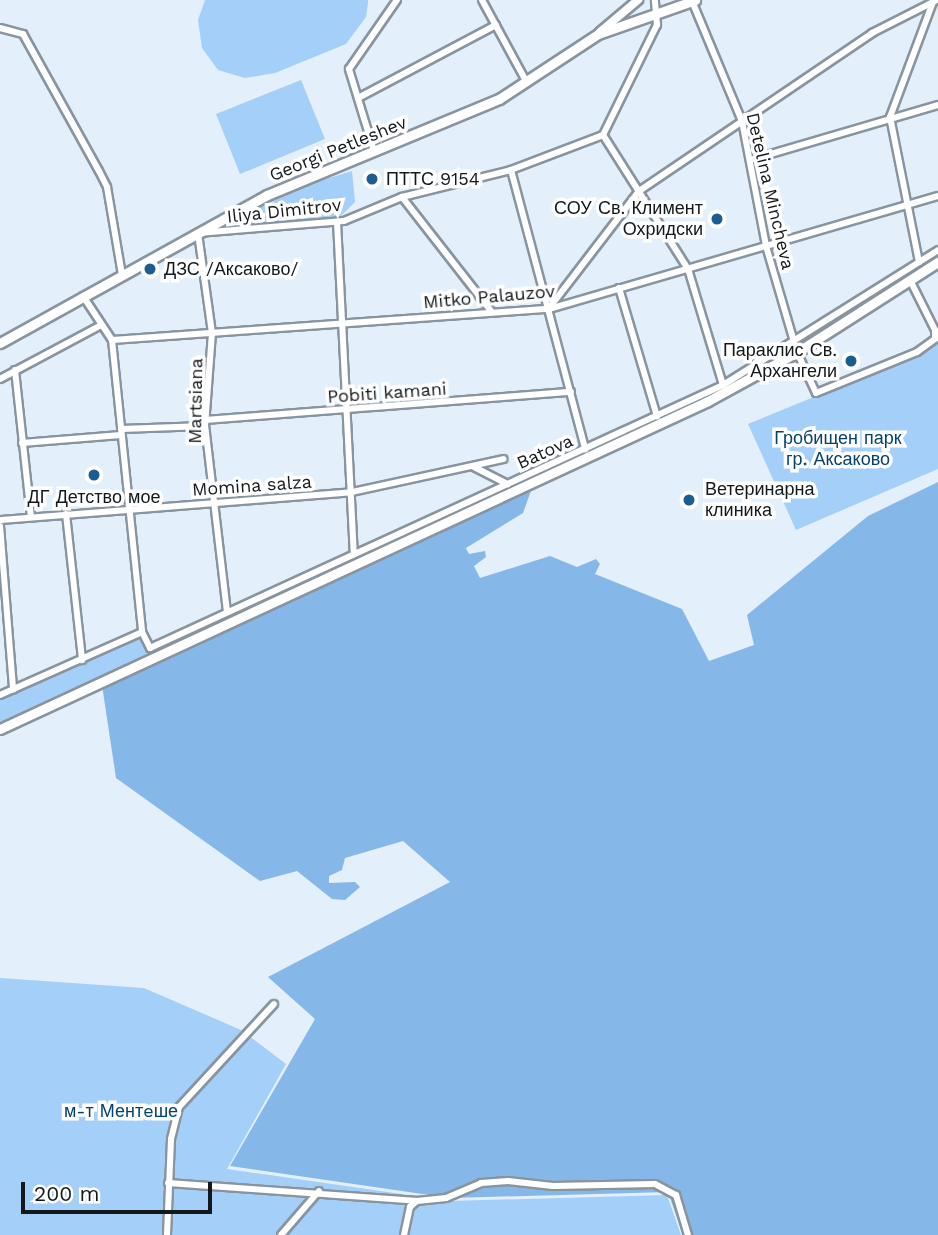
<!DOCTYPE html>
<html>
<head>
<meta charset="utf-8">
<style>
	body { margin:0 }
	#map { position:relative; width:938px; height:1235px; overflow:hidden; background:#e3effa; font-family:"Work Sans",sans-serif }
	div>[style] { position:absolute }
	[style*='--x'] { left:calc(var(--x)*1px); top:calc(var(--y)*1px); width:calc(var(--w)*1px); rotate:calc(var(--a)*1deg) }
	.green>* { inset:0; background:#a3cff8 }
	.forest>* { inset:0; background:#85b8e8 }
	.roads { filter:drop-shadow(2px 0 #89949e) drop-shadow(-2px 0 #89949e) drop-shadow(0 2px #89949e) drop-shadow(0 -2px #89949e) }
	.minor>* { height:6px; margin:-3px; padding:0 3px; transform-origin:3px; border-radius:3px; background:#fff }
	.tertiary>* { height:8px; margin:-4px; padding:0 4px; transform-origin:4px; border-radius:4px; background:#fff }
	.secondary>* { height:9px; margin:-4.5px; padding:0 4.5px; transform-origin:4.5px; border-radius:4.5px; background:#fff }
	.dots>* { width:19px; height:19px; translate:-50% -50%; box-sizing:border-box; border:4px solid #fff; border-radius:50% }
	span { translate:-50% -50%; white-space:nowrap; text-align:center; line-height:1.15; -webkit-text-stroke:7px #fff; paint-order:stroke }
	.street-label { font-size:18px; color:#13181b }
	.poi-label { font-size:18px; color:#13181b }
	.left { translate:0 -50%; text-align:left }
	.right { translate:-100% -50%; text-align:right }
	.park-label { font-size:18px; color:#04426d }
	.scale { position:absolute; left:21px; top:1182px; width:191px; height:32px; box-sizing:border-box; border:4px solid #13181b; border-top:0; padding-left:9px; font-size:21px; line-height:24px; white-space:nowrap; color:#13181b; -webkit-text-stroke:5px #fff; paint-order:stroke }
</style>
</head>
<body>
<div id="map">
	<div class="green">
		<i style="clip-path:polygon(205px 0,368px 0,368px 3px,366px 17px,346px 44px,275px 73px,245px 78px,218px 70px,202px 48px,198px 20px)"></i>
		<i style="clip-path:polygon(301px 80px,325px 139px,240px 174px,216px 114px)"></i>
		<i style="clip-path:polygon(352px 171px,355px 202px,338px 219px,249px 225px,250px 213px,300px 187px)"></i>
		<i style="clip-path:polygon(938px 250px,938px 256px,716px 394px,0 724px,0 695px,142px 632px,147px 647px,723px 385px)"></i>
		<i style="clip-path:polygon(938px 341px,938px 469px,796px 530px,748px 424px,921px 353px)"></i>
		<i style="clip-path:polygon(0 978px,144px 988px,241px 1030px,286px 1064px,227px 1169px,450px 1201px,667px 1195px,681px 1235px,0 1235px)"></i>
	</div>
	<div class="forest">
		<i style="clip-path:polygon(938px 482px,938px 1235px,683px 1235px,668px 1192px,450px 1198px,230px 1166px,315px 1019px,268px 977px,450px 882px,403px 841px,345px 858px,342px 870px,329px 876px,329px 883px,355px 882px,360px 887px,345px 900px,332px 899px,297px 871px,260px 881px,116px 778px,102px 685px,532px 488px,523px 513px,466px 548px,469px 554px,485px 551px,486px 557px,474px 566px,480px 578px,550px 556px,577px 567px,596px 559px,600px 564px,595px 574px,682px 609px,709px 661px,754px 645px,747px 615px,868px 516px)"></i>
	</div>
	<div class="roads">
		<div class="minor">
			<i style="--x:482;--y:0;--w:94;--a:61.5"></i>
			<i style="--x:692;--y:1;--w:130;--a:67.4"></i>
			<i style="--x:742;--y:121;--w:127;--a:79.1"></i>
			<i style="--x:766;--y:246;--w:110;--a:73.7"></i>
			<i style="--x:797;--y:352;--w:45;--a:65.1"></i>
			<i style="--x:816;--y:393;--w:109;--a:-22.1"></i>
			<i style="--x:917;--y:352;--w:22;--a:-36"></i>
			<i style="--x:935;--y:339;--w:9;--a:-90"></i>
			<i style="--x:935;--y:330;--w:56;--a:-116.6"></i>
			<i style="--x:0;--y:28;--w:24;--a:15"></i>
			<i style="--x:23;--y:34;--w:157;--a:61"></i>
			<i style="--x:99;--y:171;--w:18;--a:63"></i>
			<i style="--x:107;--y:187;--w:89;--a:80.3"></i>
			<i style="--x:358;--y:98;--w:156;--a:-27.9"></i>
			<i style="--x:603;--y:135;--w:159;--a:57.6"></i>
			<i style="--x:688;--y:269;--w:121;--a:73.2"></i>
			<i style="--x:374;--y:151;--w:86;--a:-107"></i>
			<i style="--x:349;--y:69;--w:84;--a:-55.2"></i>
			<i style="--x:750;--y:160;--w:196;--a:-16.3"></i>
			<i style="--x:511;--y:170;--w:289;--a:75.1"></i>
			<i style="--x:402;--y:197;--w:146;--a:52"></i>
			<i style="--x:337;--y:222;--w:331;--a:87.1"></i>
			<i style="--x:919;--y:262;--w:148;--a:-101.3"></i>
			<i style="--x:890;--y:117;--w:123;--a:-69.5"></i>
			<i style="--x:619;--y:288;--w:134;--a:73.5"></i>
			<i style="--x:83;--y:296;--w:53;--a:56.6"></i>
			<i style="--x:112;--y:340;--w:294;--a:84.1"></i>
			<i style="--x:142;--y:632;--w:18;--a:63"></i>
			<i style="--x:150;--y:648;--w:630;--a:-24.65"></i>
			<i style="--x:723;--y:385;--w:254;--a:-32.1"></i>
			<i style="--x:550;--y:307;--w:146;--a:-52.5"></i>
			<i style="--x:639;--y:191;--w:282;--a:-34.1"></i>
			<i style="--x:872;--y:33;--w:73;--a:-26.9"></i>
			<i style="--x:112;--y:340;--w:438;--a:-4.1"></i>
			<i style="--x:549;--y:309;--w:405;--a:-16.2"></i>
			<i style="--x:15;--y:370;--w:148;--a:83.8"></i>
			<i style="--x:0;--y:379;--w:115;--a:-28.1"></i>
			<i style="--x:205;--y:420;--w:367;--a:-4.4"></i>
			<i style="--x:121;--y:429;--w:84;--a:-2"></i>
			<i style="--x:22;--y:443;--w:99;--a:-4.6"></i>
			<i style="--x:474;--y:467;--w:38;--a:27"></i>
			<i style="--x:66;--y:514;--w:147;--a:83.7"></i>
			<i style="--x:0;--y:520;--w:353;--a:-4.5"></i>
			<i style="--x:352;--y:492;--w:155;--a:-12.3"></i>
			<i style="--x:0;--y:526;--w:164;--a:85.4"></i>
			<i style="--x:227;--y:612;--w:187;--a:-96.7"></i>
			<i style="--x:205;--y:426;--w:93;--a:-85.7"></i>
			<i style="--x:212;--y:333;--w:101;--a:-98"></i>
			<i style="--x:198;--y:233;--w:146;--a:-4.7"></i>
			<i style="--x:344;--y:221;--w:63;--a:-22.5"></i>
			<i style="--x:402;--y:197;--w:112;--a:-13.9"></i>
			<i style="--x:511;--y:170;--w:98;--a:-20.8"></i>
			<i style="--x:603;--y:135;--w:123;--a:-63.9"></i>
			<i style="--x:657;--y:25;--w:25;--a:-95"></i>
			<i style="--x:0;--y:695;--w:155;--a:-23.9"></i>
			<i style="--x:168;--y:1183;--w:250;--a:4.1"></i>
			<i style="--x:417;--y:1201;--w:29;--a:-6"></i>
			<i style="--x:446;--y:1198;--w:38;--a:-23"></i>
			<i style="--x:481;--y:1183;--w:27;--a:-4"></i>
			<i style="--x:508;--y:1181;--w:45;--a:6.3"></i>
			<i style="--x:553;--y:1186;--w:102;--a:-1.1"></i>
			<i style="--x:655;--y:1184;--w:24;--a:28"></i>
			<i style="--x:676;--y:1195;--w:42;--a:73.3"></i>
			<i style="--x:167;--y:1235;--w:96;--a:-87.6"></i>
			<i style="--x:171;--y:1139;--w:33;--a:-76"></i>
			<i style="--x:179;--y:1107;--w:140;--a:-47.3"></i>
			<i style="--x:281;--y:1235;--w:58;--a:-49.2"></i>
			<i style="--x:404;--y:1235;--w:29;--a:-78"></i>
			<i style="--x:410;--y:1207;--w:9;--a:-41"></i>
		</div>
		<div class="tertiary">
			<i style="--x:600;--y:32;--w:50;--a:-40.1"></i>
		</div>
		<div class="secondary">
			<i style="--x:0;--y:343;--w:305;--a:-29"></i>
			<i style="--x:267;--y:195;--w:251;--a:-22.5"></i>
			<i style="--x:499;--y:99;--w:118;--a:-33.3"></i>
			<i style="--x:598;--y:34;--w:103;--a:-19.3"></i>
			<i style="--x:0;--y:729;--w:780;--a:-24.86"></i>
			<i style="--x:708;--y:401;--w:102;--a:-28.8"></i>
			<i style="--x:797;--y:352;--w:167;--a:-32.6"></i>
		</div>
	</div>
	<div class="dots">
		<i style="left:372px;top:179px;background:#195d92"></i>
		<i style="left:717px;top:219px;background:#195d92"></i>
		<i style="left:150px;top:269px;background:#195d92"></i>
		<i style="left:851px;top:361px;background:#195d92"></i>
		<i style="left:94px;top:475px;background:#195d92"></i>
		<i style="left:689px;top:500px;background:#195d92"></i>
	</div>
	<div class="street-label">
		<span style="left:338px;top:149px;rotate:-22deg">Georgi Petleshev</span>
		<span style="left:770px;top:191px;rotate:77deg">Detelina Mincheva</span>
		<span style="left:284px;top:211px;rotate:-6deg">Iliya Dimitrov</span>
		<span style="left:489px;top:297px;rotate:-5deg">Mitko Palauzov</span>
		<span style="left:387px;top:393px;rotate:-4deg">Pobiti kamani</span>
		<span style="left:196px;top:401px;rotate:-89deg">Martsiana</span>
		<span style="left:545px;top:452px;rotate:-24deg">Batova</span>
		<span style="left:252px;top:486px;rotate:-4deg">Momina salza</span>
	</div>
	<div class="poi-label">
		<span class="left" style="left:386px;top:179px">ПТТС 9154</span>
		<span class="right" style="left:703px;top:219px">СОУ Св. Климент<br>Охридски</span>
		<span class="left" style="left:164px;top:269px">ДЗС /Аксаково/</span>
		<span class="right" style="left:837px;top:361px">Параклис Св.<br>Архангели</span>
		<span class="left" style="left:705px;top:500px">Ветеринарна<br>клиника</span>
		<span style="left:94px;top:497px">ДГ Детство мое</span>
	</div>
	<div class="park-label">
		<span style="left:838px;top:449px">Гробищен парк<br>гр. Аксаково</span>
		<span style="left:121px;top:1111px">м-т Ментeше</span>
	</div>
	<div class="scale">200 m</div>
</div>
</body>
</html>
